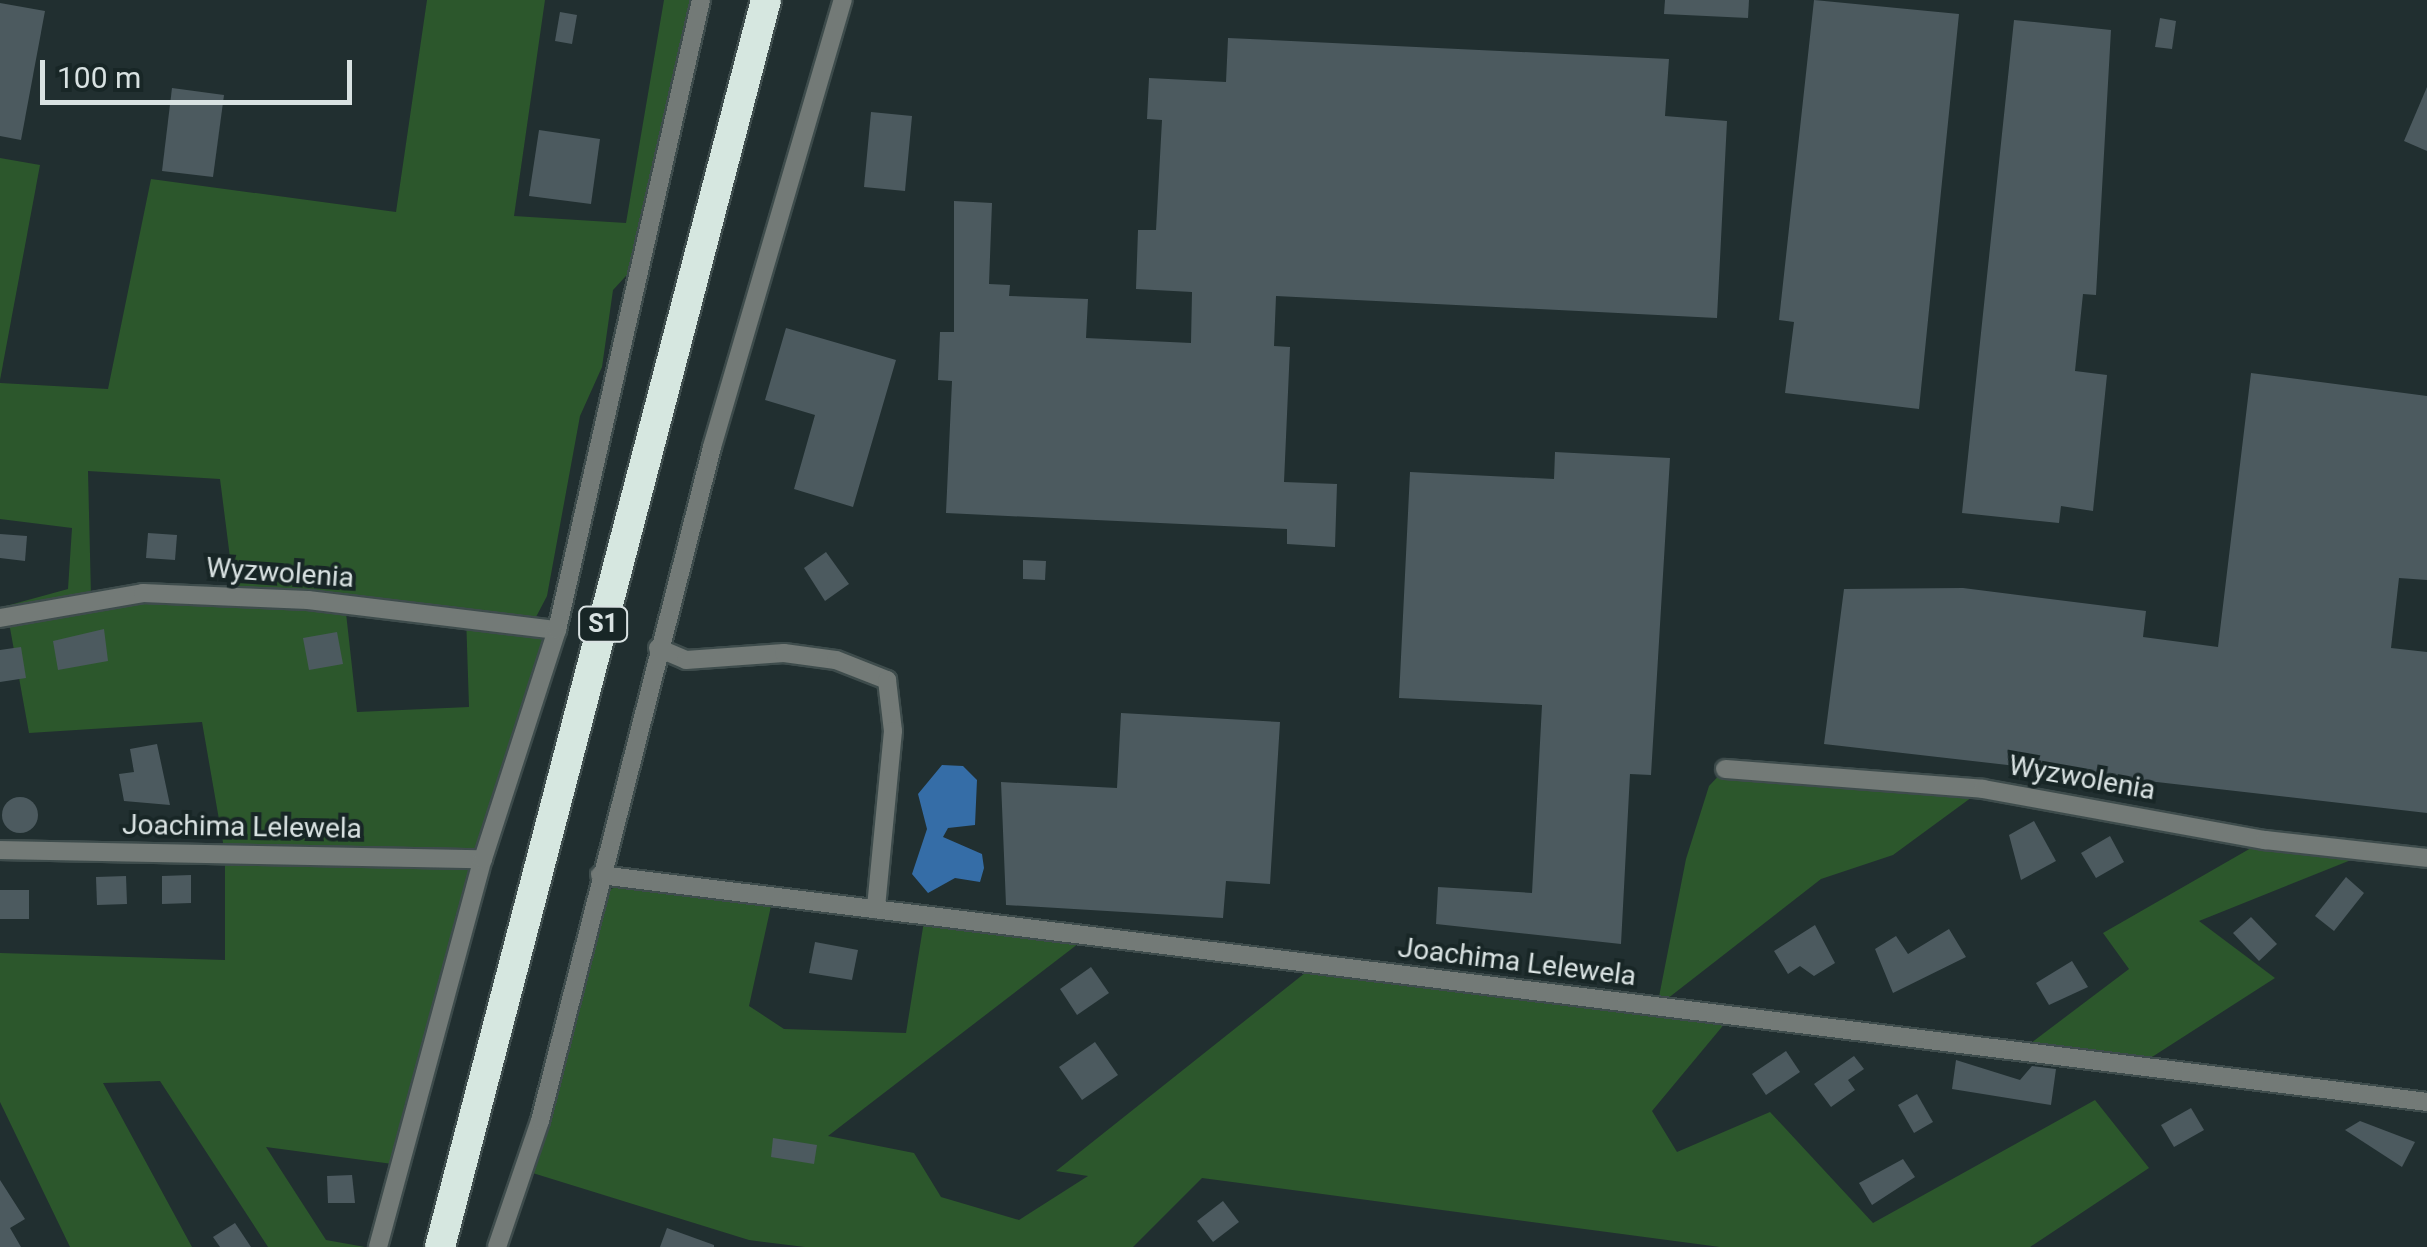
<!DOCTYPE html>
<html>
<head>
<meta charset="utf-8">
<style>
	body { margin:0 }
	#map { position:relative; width:2427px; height:1247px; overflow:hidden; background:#212f30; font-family:Roboto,sans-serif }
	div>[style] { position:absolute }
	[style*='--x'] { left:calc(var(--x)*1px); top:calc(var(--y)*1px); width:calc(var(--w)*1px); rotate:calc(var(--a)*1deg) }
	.green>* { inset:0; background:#2c572c }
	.water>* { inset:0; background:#356da7 }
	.building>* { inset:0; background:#4c5a5f }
	.round { border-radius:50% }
	.roads { filter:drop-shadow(2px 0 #3e4c4c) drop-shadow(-2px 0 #3e4c4c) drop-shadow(0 2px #3e4c4c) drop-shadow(0 -2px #3e4c4c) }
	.street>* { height:18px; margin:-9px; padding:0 9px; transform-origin:9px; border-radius:9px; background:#737a77 }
	.highway>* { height:30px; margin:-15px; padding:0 15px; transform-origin:15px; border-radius:15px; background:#d6e7e0 }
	span { translate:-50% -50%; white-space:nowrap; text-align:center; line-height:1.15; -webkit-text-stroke:8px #182626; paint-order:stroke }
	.shield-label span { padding:2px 8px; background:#182626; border:2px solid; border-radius:8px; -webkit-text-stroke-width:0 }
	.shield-label { font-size:25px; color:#d9e2e2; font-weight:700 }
	.street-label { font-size:28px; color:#d9e2e2 }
	.scale { position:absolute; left:40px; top:60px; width:312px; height:45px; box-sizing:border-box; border:5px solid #d9e2e2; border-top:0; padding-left:12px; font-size:30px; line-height:35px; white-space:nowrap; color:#d9e2e2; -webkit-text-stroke:8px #182626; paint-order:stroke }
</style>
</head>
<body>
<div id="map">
	<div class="green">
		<i style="clip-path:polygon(evenodd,427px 0,545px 0,514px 216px,626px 223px,664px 0,691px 0,637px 264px,613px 290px,602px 367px,580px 416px,547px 596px,536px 617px,508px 618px,557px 630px,400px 1165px,266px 1147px,326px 1240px,365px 1247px,268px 1247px,160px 1081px,103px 1083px,192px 1247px,70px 1247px,0 1102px,0 953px,225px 960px,225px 854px,202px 722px,29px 733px,6px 606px,68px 589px,72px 528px,0 519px,0 383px,108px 389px,151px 179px,396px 212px,427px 0,88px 471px,220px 479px,235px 597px,91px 596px,88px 471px,427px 0,345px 604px,466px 615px,469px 707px,357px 712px,345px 604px)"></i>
		<i style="clip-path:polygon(0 158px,40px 165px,0 380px)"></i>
		<i style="clip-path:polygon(1725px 769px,1983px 789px,1893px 855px,1821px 879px,1658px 1006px,1731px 1016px,1652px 1111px,1677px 1152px,1770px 1112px,1873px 1223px,2095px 1100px,2149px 1168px,2030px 1247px,1720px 1247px,1202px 1178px,1133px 1247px,805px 1247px,749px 1240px,523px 1170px,554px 1069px,563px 1071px,606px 891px,616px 887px,771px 906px,749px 1006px,784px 1029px,906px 1033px,925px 915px,1087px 937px,828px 1136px,914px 1153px,941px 1197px,1019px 1220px,1088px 1176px,1056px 1171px,1315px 965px,1657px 1007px,1686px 859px,1709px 786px)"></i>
		<i style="clip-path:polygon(2265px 840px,2371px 852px,2199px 921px,2275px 978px,2138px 1066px,2019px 1052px,2129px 969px,2103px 933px)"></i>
	</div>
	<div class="water">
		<i style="clip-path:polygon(942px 765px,963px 766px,977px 780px,975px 825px,948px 828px,943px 837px,982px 854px,984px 868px,980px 882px,955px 878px,928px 893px,912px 874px,927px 829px,918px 794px)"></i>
	</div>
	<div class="building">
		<i style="clip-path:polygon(1665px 0,1749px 0,1748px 18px,1664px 14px)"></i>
		<i style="clip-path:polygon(1814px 0,1959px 14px,1919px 409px,1785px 393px,1794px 322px,1779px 320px)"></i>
		<i style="clip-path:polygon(0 3px,45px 11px,21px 140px,0 136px)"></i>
		<i style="clip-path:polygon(560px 12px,577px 15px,572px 44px,555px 41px)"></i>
		<i style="clip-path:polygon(2160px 18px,2176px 21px,2172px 49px,2155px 47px)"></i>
		<i style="clip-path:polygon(2014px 20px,2111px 30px,2096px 295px,2083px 294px,2075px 371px,2107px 375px,2093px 511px,2061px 506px,2059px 523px,1962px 513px)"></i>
		<i style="clip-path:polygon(1228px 38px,1669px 59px,1665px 116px,1727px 121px,1717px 318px,1276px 296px,1274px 346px,1290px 347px,1284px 482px,1337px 484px,1335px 547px,1287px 544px,1287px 529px,946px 513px,952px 381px,938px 380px,940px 332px,954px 332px,954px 201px,992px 203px,989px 284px,1010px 285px,1009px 296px,1088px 299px,1086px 338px,1191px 343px,1192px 292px,1136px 289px,1138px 230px,1156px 230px,1162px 120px,1147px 119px,1149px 78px,1226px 82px)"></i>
		<i style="clip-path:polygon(2427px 87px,2427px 151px,2404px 141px)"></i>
		<i style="clip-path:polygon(172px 88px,224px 95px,213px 177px,162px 171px)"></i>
		<i style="clip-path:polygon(871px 112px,912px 116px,905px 191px,864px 187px)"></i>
		<i style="clip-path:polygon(539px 130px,600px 139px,591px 204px,529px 196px)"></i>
		<i style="clip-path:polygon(786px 328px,896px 360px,853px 507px,794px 489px,815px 415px,765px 400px)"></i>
		<i style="clip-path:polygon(2251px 373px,2427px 396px,2427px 580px,2399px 578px,2391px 648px,2427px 652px,2427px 813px,1824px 744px,1844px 589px,1963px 588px,2146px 611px,2143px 637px,2218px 647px)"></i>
		<i style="clip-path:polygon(1555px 452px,1670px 458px,1651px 775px,1630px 774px,1621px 944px,1436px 924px,1438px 887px,1532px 893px,1542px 705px,1399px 698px,1410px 472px,1554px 479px)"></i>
		<i style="clip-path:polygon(148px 533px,177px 535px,175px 560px,146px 558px)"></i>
		<i style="clip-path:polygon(0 534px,27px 536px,25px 561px,0 558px)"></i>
		<i style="clip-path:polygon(826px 552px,849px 584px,825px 601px,804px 568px)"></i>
		<i style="clip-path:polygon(1023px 560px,1046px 561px,1045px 580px,1023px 579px)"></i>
		<i style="clip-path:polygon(104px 629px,108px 661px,58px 670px,53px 641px)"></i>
		<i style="clip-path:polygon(337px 632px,343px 664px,309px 670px,303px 638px)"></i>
		<i style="clip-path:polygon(21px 647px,26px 678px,0 682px,0 650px)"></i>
		<i style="clip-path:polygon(1121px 713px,1280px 722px,1270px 884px,1226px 881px,1223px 918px,1006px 905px,1001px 782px,1117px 788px)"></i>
		<i style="clip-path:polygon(157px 744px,170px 805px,124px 801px,119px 774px,134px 772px,130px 749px)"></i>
		<i class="round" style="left:2px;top:797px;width:36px;height:36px"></i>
		<i style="clip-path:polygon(2034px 821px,2056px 861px,2021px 880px,2009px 835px)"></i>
		<i style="clip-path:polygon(2110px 836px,2124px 862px,2096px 878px,2081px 853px)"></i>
		<i style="clip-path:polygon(191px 875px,191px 903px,162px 904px,162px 876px)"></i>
		<i style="clip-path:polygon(126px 876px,127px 904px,97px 905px,96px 877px)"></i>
		<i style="clip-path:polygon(2346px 877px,2364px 893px,2334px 931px,2315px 916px)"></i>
		<i style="clip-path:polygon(0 890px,29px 890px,29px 919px,0 919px)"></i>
		<i style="clip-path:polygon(2251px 917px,2277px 944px,2259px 961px,2233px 933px)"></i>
		<i style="clip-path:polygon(1815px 925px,1835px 963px,1814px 976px,1800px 966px,1788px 974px,1774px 951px)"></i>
		<i style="clip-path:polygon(1949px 929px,1966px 957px,1893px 993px,1875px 949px,1896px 936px,1908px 954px)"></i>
		<i style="clip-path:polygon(815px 942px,858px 950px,852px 980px,809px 973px)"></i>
		<i style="clip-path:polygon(2072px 961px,2088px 987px,2049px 1005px,2036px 983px)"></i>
		<i style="clip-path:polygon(1091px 967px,1109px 993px,1077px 1015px,1060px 989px)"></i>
		<i style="clip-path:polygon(1095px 1042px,1118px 1075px,1082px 1100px,1059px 1067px)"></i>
		<i style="clip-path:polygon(1786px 1051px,1800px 1072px,1766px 1095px,1752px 1074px)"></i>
		<i style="clip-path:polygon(1854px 1056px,1864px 1069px,1848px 1080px,1855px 1090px,1831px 1107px,1814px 1084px)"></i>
		<i style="clip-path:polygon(1956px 1060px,2020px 1080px,2032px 1066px,2056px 1069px,2051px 1105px,1952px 1089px)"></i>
		<i style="clip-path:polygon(1917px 1094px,1933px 1122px,1914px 1133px,1898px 1105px)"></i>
		<i style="clip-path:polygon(2191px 1108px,2204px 1130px,2174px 1147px,2161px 1125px)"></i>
		<i style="clip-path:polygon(2360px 1121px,2415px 1142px,2402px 1167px,2345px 1130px)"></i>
		<i style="clip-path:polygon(773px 1138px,817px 1145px,814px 1164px,771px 1157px)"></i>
		<i style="clip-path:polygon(1903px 1159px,1915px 1177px,1872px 1205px,1859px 1183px)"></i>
		<i style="clip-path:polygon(352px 1175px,355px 1203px,328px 1203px,327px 1176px)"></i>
		<i style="clip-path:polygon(0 1180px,25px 1219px,10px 1228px,21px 1247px,0 1247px)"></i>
		<i style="clip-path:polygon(1223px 1201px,1239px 1222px,1213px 1242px,1197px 1221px)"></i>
		<i style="clip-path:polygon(235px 1223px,251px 1247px,220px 1247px,213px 1237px)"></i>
		<i style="clip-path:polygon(667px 1228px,714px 1245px,714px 1247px,660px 1247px)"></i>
	</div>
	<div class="roads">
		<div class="street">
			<i style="--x:0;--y:618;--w:145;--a:-9.9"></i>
			<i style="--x:143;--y:593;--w:165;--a:2.4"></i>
			<i style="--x:308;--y:600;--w:251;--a:6.9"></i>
			<i style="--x:658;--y:648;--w:30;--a:23"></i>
			<i style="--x:686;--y:660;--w:98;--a:-4.1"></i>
			<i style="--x:784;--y:653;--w:52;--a:7.7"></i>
			<i style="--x:836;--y:660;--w:55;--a:21.4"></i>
			<i style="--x:887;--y:680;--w:51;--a:83.3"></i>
			<i style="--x:893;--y:731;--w:179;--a:95.5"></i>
			<i style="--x:1725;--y:769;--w:259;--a:4.4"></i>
			<i style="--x:1983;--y:789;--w:287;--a:10.3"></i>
			<i style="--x:2265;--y:840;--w:163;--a:6.3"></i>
			<i style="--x:0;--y:850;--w:483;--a:1.1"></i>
			<i style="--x:600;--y:875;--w:1841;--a:7.08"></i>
			<i style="--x:378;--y:1247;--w:402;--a:-74.9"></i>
			<i style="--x:483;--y:859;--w:241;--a:-72.1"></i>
			<i style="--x:557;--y:630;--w:646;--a:-77.12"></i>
			<i style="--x:497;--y:1247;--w:133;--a:-71.2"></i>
			<i style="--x:540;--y:1121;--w:696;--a:-75.68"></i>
			<i style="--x:712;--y:447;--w:466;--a:-73.7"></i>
		</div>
		<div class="highway">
			<i style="--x:440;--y:1247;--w:1289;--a:-75.35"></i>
		</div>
	</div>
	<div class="shield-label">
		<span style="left:603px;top:624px">S1</span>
	</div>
	<div class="street-label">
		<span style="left:280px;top:573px;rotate:4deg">Wyzwolenia</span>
		<span style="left:2082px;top:778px;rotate:10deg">Wyzwolenia</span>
		<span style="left:242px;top:827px;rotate:1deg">Joachima Lelewela</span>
		<span style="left:1517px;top:962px;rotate:7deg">Joachima Lelewela</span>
	</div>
	<div class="scale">100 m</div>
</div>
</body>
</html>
